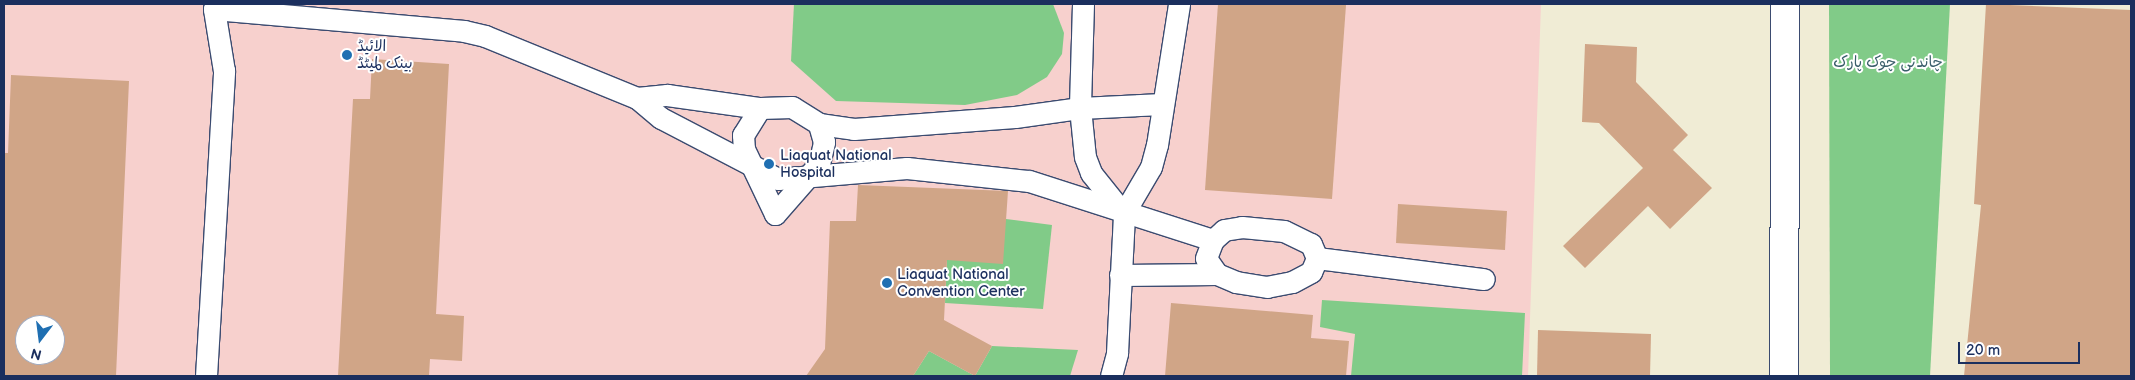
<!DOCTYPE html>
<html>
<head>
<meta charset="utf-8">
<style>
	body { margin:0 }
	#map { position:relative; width:2135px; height:380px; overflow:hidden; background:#f0ecd5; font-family:"Balsamiq Sans","Playpen Sans Arabic",sans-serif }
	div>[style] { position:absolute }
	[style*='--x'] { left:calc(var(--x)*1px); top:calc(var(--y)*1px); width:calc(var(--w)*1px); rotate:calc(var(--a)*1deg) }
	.built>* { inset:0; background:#f7d0cd }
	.green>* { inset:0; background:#81cb88 }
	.building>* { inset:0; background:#d0a587 }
	.roads { filter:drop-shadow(1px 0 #3b4b70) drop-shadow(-1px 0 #3b4b70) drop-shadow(0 1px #3b4b70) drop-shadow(0 -1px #3b4b70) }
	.service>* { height:21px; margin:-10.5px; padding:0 10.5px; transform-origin:10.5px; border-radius:10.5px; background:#fff }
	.minor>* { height:28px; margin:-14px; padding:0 14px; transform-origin:14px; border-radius:14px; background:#fff }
	.dots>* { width:14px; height:14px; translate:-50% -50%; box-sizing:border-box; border:2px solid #fff; border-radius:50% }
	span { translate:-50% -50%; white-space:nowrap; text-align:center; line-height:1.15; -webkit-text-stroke:4px #fff; paint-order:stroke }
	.poi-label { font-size:15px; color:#1b2f5e }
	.left { translate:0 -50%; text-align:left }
	.park-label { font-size:15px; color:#3a5e6b }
	.frame { position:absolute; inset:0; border:5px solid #1b2f5e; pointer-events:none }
	.north { position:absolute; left:15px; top:315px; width:50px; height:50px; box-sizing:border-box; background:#fff; border:1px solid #a4acbf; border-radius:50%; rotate:195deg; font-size:14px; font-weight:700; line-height:20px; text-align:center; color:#1b2f5e }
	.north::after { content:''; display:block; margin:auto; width:18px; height:22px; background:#1f6fb2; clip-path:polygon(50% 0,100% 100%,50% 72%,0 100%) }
	.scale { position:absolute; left:1958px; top:342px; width:122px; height:22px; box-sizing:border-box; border:2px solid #1b2f5e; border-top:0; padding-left:6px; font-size:15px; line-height:18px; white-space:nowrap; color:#1b2f5e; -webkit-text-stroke:4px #fff; paint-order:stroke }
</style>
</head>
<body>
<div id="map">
	<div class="built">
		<i style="clip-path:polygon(evenodd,4px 4px,1541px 4px,1528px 376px,4px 376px,4px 4px,25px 325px,55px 325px,55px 355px,25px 355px,25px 325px)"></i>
	</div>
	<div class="green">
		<i style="clip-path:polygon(794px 4px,1053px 4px,1064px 33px,1062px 54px,1047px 77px,1017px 95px,965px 105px,836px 101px,791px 61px)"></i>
		<i style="clip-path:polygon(1829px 4px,1950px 4px,1930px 376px,1830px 376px)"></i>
		<i style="clip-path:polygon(1006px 219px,1052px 225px,1043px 309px,945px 303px,947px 260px)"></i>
		<i style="clip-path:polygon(1322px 300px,1525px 313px,1522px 376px,1351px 376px,1355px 334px,1320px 327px)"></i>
		<i style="clip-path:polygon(992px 346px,1078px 350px,1070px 376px,975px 376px)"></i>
		<i style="clip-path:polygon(929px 351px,975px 376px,913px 376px)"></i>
	</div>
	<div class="building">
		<i style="clip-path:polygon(1218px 4px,1346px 5px,1332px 199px,1205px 190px)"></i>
		<i style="clip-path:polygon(1986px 4px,2131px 10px,2131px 376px,1964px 376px,1981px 205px,1974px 204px)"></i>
		<i style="clip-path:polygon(1585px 44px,1637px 47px,1636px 82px,1688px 135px,1673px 150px,1712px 188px,1670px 229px,1648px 206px,1585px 268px,1563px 246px,1643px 168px,1599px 123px,1582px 122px)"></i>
		<i style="clip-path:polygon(372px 59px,449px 64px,436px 314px,464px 316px,462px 361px,430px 359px,429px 376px,338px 376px,353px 99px,370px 99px)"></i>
		<i style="clip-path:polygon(evenodd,11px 75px,129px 81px,116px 376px,4px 376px,4px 153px,8px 153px,11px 75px,25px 325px,55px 325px,55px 355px,25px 355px,25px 325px)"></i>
		<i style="clip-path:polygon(858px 185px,1008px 191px,1003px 264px,947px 260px,944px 320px,992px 346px,975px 376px,929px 351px,913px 376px,806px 376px,825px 349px,830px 221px,856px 221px)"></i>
		<i style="clip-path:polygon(1398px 204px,1507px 211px,1505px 250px,1396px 243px)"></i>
		<i style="clip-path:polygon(1171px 303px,1313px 315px,1311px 338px,1349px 341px,1346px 376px,1165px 376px)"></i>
		<i style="clip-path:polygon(1538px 330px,1651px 334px,1650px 376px,1537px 376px)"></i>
	</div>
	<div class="roads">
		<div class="service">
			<i style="--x:1083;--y:4;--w:104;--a:91.7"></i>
			<i style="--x:1080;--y:108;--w:49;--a:84.2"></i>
			<i style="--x:1085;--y:157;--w:17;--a:69"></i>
			<i style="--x:1091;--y:173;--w:51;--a:51.3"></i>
			<i style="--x:637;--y:98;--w:30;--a:-6"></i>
			<i style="--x:667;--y:95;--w:94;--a:8"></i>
			<i style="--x:760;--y:108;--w:32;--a:-2"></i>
			<i style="--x:792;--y:107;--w:32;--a:32"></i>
			<i style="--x:819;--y:124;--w:35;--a:8"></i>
			<i style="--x:854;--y:129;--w:161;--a:-4.3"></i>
			<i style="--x:1015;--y:117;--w:66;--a:-7.9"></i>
			<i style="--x:1080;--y:108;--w:83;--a:-2.8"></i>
			<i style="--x:760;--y:108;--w:32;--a:122"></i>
			<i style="--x:743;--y:135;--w:14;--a:86"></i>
			<i style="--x:744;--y:149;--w:72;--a:64.5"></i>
			<i style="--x:775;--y:214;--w:67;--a:-48.7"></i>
			<i style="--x:819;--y:164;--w:23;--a:-77"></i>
			<i style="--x:824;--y:142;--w:19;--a:-106"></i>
			<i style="--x:1242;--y:227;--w:42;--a:5.4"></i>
			<i style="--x:1284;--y:231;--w:30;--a:26"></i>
			<i style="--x:1311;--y:244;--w:15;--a:67"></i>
			<i style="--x:1317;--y:258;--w:15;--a:113"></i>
			<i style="--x:1311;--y:272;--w:21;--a:152"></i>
			<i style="--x:1292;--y:282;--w:25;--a:169"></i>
			<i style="--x:1267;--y:287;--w:31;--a:-171"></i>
			<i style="--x:1236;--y:282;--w:21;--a:-157"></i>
			<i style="--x:1217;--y:274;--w:19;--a:-125"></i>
			<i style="--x:1206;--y:258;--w:19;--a:-69"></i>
			<i style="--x:1213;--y:240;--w:15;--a:-42"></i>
			<i style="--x:1224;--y:230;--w:18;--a:-9"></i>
			<i style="--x:1317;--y:258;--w:168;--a:7.2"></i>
			<i style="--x:1120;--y:275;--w:97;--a:-0.6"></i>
			<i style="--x:206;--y:376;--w:306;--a:-86.6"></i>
			<i style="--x:224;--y:71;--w:63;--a:-99.2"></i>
			<i style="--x:214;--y:9;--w:251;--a:5"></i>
			<i style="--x:464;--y:31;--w:22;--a:13"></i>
			<i style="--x:485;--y:36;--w:164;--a:22.2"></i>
			<i style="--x:637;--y:98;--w:31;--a:40"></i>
			<i style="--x:661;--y:118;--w:132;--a:27.5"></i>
			<i style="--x:778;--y:179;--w:129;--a:-4.9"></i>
			<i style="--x:907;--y:168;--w:123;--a:6.1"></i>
			<i style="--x:1029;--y:181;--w:193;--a:17.8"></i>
			<i style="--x:1111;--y:376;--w:24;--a:-75"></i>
			<i style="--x:1117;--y:353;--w:140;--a:-87.1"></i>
			<i style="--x:1124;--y:213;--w:53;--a:-59.6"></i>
			<i style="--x:1151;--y:167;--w:23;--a:-75"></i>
			<i style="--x:1157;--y:145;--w:143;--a:-81.1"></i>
		</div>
		<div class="minor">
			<i style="--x:1784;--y:376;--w:372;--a:-89.8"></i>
		</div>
	</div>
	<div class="dots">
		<i style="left:347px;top:55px;background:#1f6fb2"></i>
		<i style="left:769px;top:164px;background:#1f6fb2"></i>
		<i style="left:887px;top:283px;background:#1f6fb2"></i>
	</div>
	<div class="poi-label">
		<span class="left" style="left:357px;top:55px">الائیڈ<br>بینک لمیٹڈ</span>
		<span class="left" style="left:780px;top:164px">Liaquat National<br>Hospital</span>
		<span class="left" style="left:897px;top:283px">Liaquat National<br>Convention Center</span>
	</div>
	<div class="park-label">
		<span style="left:1888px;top:63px">چاندنی چوک پارک</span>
	</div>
	<div class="frame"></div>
	<div class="north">N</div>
	<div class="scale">20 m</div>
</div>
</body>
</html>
